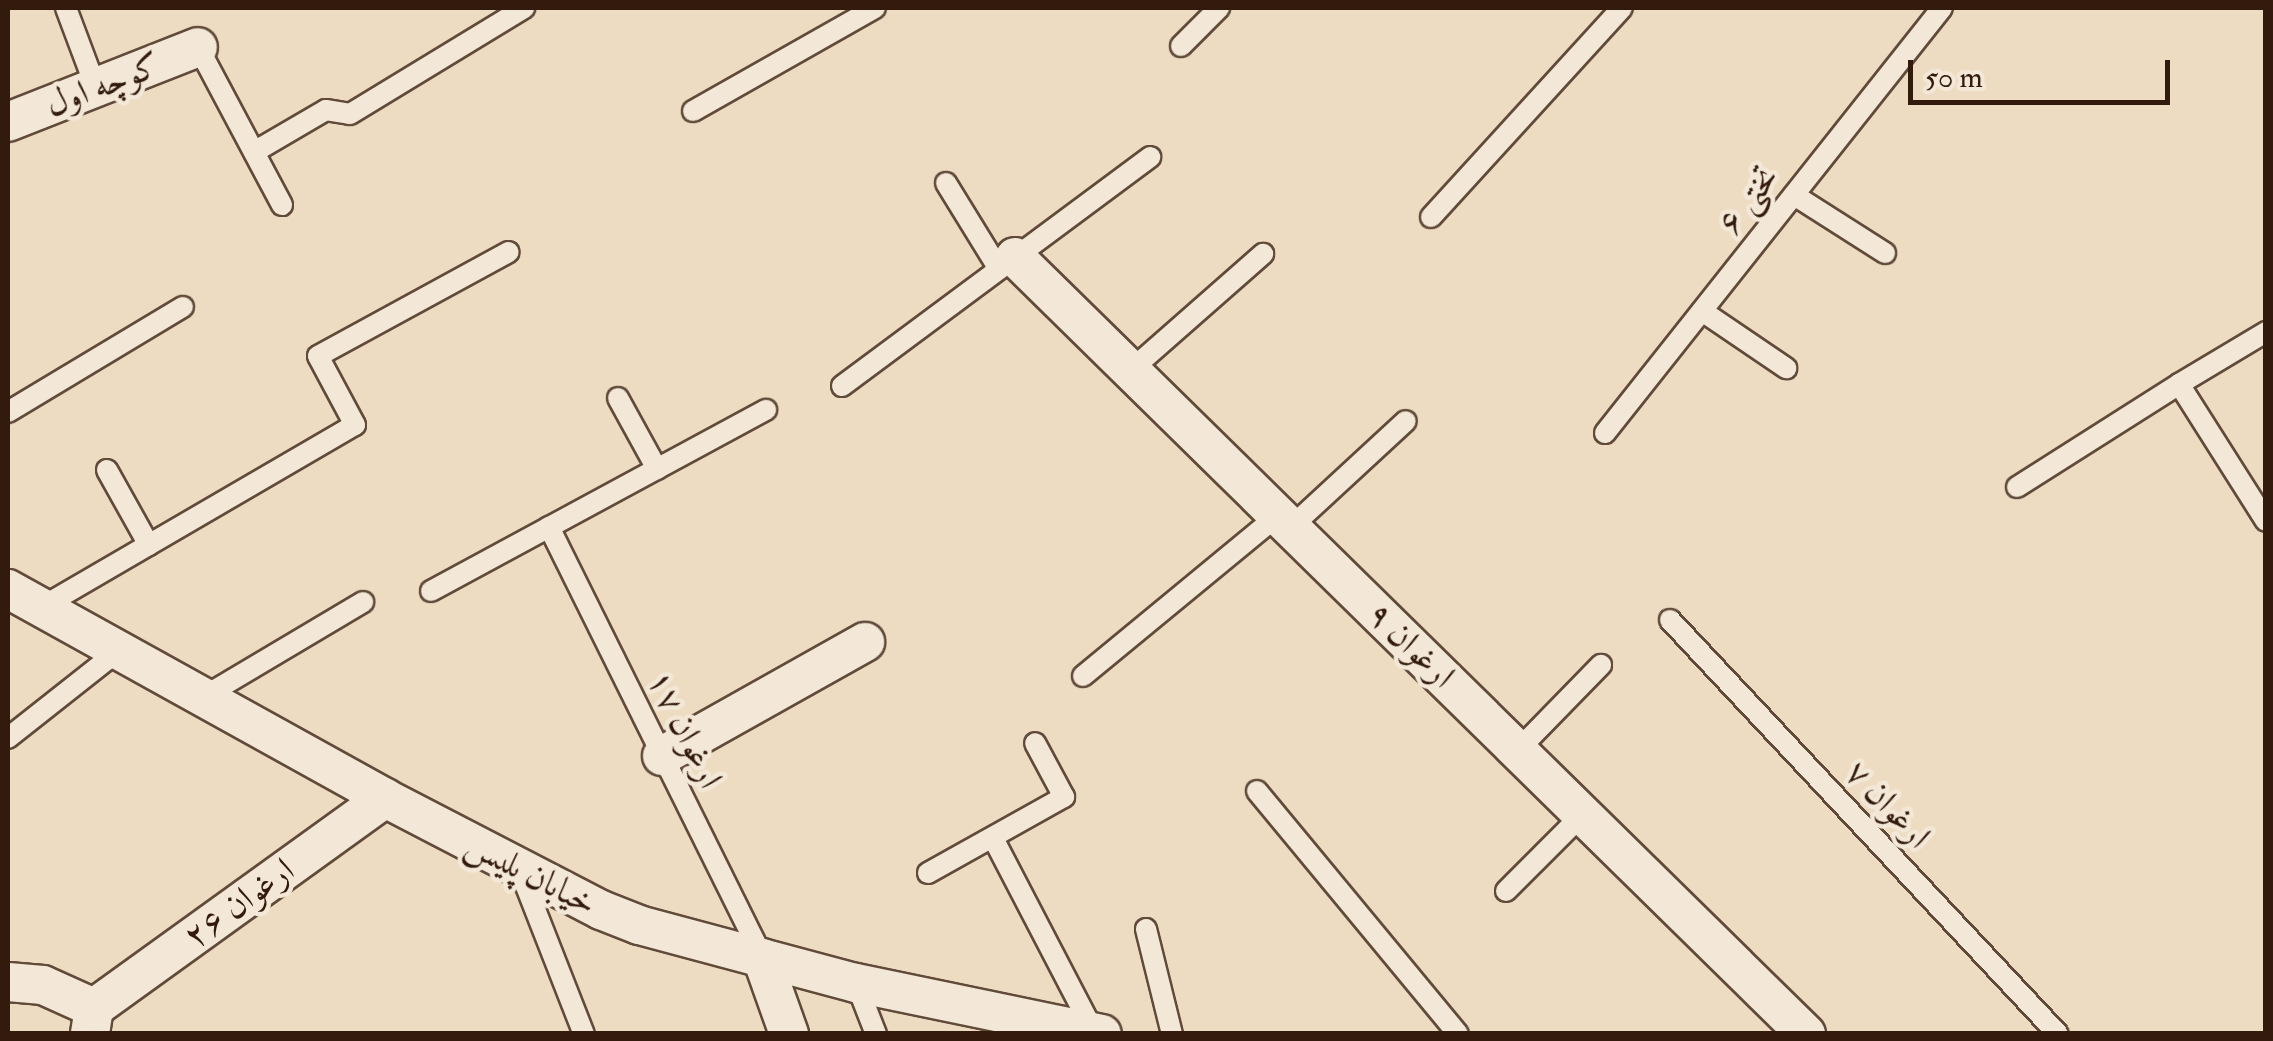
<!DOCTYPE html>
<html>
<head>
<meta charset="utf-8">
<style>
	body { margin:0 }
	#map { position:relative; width:2273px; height:1041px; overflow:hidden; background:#eddcc2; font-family:"IM FELL Double Pica",Amiri,serif }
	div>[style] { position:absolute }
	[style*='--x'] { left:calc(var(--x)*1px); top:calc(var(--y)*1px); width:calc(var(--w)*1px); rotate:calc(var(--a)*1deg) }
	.roads { filter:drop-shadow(2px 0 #614a3a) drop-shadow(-2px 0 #614a3a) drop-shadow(0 2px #614a3a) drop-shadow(0 -2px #614a3a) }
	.lane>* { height:20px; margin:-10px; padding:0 10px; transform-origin:10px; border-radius:10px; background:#f3e8d7 }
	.street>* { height:38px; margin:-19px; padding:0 19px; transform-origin:19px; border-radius:19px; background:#f3e8d7 }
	span { translate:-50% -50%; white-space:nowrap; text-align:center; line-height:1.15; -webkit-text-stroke:9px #f3e8d7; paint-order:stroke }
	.street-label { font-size:35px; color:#321a0c }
	.frame { position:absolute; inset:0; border:10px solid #321a0c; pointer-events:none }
	.scale { position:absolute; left:1908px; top:60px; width:262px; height:45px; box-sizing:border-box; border:5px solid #321a0c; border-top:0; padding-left:12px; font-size:30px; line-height:35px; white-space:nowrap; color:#321a0c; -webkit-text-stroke:8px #f3e8d7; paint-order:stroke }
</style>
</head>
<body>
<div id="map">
	<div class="roads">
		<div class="lane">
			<i style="--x:66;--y:8;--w:85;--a:69.4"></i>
			<i style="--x:1181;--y:46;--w:54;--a:-45"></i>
			<i style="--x:198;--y:47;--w:179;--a:62"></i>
			<i style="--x:693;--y:111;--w:209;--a:-29.5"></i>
			<i style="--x:254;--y:152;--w:83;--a:-30.3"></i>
			<i style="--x:326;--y:110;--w:24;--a:9"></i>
			<i style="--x:350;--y:114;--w:204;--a:-31.3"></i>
			<i style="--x:946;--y:183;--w:101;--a:58.4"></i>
			<i style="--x:1794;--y:195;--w:108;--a:32.5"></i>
			<i style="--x:1431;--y:217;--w:283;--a:-47.6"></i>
			<i style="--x:1702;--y:311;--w:102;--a:34.2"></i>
			<i style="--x:2266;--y:332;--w:101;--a:149.1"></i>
			<i style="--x:2179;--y:384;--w:162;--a:57.6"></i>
			<i style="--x:1131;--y:370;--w:176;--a:-41.3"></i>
			<i style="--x:842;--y:386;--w:384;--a:-36.6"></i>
			<i style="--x:618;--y:398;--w:81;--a:61.2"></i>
			<i style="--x:8;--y:412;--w:204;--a:-31"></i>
			<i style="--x:1605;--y:433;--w:542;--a:-51.59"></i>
			<i style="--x:107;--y:470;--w:86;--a:60.8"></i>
			<i style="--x:2017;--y:487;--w:192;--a:-32.4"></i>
			<i style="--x:549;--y:527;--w:480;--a:63.6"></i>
			<i style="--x:1291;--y:527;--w:156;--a:-42.7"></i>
			<i style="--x:431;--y:591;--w:381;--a:-28.4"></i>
			<i style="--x:42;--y:607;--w:362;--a:-30.2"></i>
			<i style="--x:355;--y:425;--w:78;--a:-118.2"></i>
			<i style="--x:318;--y:356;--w:217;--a:-28.6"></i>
			<i style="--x:1670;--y:620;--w:567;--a:46.86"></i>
			<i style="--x:1083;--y:676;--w:253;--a:-39.5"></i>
			<i style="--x:205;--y:696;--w:184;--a:-30.7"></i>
			<i style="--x:8;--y:738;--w:140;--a:-38.3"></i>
			<i style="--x:1518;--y:750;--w:119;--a:-45.7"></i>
			<i style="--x:1257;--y:791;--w:315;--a:50.4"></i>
			<i style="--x:993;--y:838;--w:219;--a:62.5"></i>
			<i style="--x:520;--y:871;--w:175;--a:68.6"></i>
			<i style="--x:928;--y:873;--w:156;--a:-29.2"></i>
			<i style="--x:1064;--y:797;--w:61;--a:-118.2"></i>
			<i style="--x:1506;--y:891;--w:109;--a:-45"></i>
			<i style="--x:1146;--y:929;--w:108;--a:76.1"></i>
			<i style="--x:856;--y:983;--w:55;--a:68.6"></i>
		</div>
		<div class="street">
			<i style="--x:8;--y:122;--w:204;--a:-21.5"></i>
			<i style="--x:1015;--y:257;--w:1109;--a:44.49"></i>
			<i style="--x:8;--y:589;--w:431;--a:29"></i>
			<i style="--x:385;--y:798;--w:243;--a:27.4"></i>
			<i style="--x:601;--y:910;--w:41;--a:21.5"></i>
			<i style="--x:639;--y:925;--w:225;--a:15"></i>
			<i style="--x:856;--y:983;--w:251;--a:11.7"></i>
			<i style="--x:662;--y:756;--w:233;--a:-29.3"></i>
			<i style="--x:762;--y:958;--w:81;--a:70.4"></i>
			<i style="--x:8;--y:982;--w:35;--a:5"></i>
			<i style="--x:43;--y:985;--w:56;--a:24.3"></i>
			<i style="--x:94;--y:1008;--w:26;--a:99"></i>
			<i style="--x:94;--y:1008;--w:359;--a:-35.8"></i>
		</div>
	</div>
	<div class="street-label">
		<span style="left:103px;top:85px;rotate:-21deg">کوچه اول</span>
		<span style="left:1748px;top:200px;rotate:-52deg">تختی ۶</span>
		<span style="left:1411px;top:645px;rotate:44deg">ارغوان ۹</span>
		<span style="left:685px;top:729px;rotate:64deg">ارغوان ۱۷</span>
		<span style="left:1888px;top:804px;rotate:47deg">ارغوان ۷</span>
		<span style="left:531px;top:874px;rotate:27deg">خیابان پلیس</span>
		<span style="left:239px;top:903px;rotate:-36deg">ارغوان ۲۶</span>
	</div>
	<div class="frame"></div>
	<div class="scale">50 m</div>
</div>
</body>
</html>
